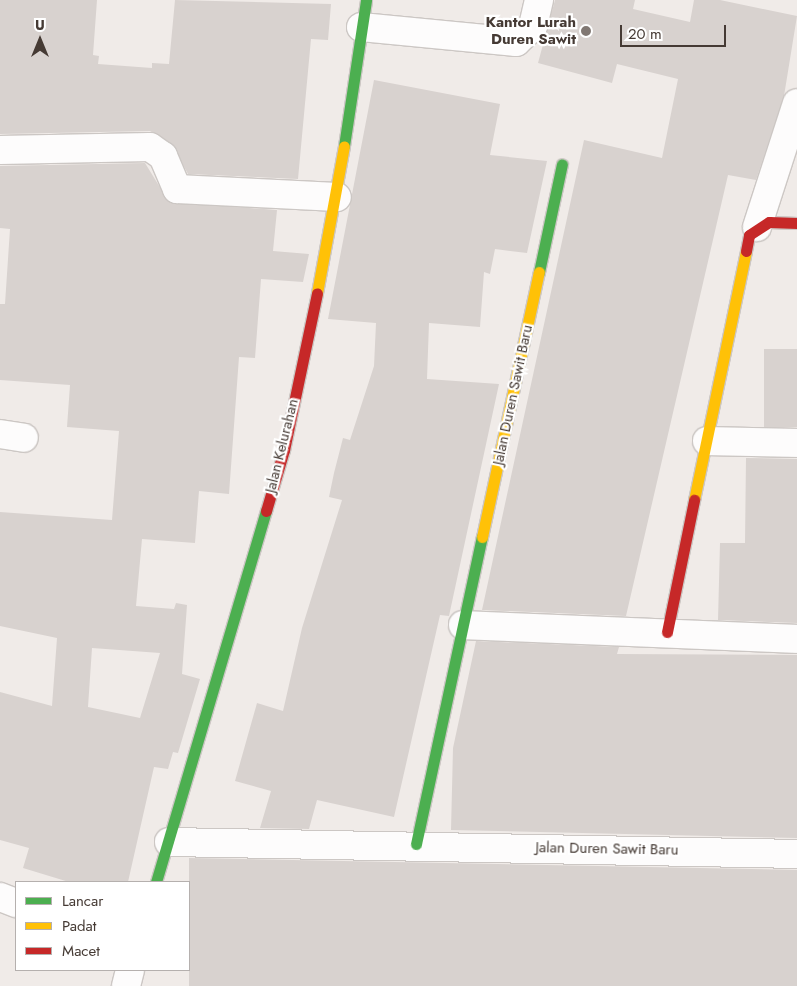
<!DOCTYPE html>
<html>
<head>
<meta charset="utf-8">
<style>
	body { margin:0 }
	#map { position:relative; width:797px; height:986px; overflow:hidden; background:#f0ebe8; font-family:Jost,sans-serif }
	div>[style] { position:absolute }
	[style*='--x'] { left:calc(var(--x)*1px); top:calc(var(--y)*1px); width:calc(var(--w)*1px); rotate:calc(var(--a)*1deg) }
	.building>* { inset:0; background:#d8d2cf }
	.roads { filter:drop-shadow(1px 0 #ccc7c4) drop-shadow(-1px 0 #ccc7c4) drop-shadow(0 1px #ccc7c4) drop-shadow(0 -1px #ccc7c4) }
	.street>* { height:28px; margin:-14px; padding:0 14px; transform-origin:14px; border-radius:14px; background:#fdfcfc }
	.fast>* { height:11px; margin:-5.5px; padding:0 5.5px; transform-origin:5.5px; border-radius:5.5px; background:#4caf50 }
	.slow>* { height:11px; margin:-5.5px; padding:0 5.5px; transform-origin:5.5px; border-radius:5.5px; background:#ffc107 }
	.jam>* { height:11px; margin:-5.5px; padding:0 5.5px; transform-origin:5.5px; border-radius:5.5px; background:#c62828 }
	.dots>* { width:14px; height:14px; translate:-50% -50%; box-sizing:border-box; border:2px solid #fff; border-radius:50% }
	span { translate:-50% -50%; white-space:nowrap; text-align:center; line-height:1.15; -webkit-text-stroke:4.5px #fff; paint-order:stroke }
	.poi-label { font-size:15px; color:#453a34; font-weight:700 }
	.right { translate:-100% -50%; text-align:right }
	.street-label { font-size:15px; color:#453a34 }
	.legend { position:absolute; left:15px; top:881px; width:175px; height:90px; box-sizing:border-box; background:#fff; border:1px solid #b5b0ae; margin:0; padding:6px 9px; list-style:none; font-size:15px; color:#453a34 }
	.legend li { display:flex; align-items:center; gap:10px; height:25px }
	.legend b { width:25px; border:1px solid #b5b0ae }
	.north { position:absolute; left:15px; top:15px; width:50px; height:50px; -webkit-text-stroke:4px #fff; paint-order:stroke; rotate:0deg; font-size:14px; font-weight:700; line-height:20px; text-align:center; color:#453a34 }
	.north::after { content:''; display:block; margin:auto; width:18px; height:22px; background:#453a34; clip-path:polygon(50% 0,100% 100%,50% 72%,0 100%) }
	.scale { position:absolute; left:620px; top:25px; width:106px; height:22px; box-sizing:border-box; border:2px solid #453a34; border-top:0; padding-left:6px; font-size:15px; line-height:18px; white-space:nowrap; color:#453a34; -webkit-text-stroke:4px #fff; paint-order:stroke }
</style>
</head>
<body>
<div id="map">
	<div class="building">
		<i style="clip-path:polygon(0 0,97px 0,93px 55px,99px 56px,98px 64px,152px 68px,152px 63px,169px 64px,175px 0,331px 4px,328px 40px,311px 39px,298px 179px,188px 174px,172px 144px,150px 131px,0 134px)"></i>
		<i style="clip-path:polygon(555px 0,635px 0,633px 9px,690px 22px,694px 0,720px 0,797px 16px,784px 96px,756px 180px,728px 175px,626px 616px,482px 610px,584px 140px,662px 158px,678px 79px,617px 64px,612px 83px,538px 63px)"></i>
		<i style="clip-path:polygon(374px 80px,500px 104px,490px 155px,547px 161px,527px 253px,495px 249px,490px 274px,484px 272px,480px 327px,429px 323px,427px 379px,499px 384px,449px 616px,440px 615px,394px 817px,317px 800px,309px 829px,260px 828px,271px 791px,235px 781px,257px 703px,283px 711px,302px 628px,342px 500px,329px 497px,334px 473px,343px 438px,350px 440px,374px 366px,376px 323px,328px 319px)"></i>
		<i style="clip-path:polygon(evenodd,145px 163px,169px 202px,277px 210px,273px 251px,309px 254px,303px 282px,261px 279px,255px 358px,239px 357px,229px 494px,199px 491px,195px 543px,142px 539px,136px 606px,174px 609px,176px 603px,187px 605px,182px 674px,200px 679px,178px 753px,173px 752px,168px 769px,154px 767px,128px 882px,69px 882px,23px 868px,29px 848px,0 840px,0 692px,52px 706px,57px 638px,0 626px,0 512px,112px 520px,119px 431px,67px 427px,70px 385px,0 380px,0 304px,5px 304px,10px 229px,0 228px,0 166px,145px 163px,92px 648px,160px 653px,140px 718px,88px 707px,92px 648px)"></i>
		<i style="clip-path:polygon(764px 349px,797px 349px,797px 427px,764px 427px)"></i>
		<i style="clip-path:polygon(746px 458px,797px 459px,797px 623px,718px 620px,720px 543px,745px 543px)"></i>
		<i style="clip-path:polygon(476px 641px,619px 647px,617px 654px,797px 655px,797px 838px,451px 830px,453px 748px)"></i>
		<i style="clip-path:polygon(189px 858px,797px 870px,797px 986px,189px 986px)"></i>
	</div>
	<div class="roads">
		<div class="street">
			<i style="--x:361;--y:27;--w:156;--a:5.5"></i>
			<i style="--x:516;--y:42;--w:23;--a:-43"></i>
			<i style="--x:533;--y:26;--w:27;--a:-77"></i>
			<i style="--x:0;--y:150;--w:150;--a:-1.1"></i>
			<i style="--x:150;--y:147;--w:16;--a:35"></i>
			<i style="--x:163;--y:156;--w:36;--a:67"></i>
			<i style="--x:177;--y:189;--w:160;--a:2.9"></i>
			<i style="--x:757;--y:227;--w:130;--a:-72.1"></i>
			<i style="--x:0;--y:434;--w:24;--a:9"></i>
			<i style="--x:707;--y:441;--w:90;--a:1.3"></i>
			<i style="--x:463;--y:625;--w:334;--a:2.4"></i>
			<i style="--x:169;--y:842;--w:628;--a:1.09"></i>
			<i style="--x:0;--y:897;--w:17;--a:21"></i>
			<i style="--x:126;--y:986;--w:16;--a:-76"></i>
		</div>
		<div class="fast">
			<i style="--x:344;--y:146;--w:148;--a:-81.4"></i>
			<i style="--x:539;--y:272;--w:110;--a:-78"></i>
			<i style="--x:416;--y:844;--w:314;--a:-77.9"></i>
			<i style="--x:156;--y:882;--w:387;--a:-73.5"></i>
		</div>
		<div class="slow">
			<i style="--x:317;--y:293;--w:149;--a:-79.6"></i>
			<i style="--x:694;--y:500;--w:254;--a:-78.2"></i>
			<i style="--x:482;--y:537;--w:271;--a:-77.9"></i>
		</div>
		<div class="jam">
			<i style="--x:746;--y:251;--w:16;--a:-79"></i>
			<i style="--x:749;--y:235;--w:24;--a:-33"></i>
			<i style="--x:769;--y:222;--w:28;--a:2"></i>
			<i style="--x:266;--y:511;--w:64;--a:-73.6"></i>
			<i style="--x:284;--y:450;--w:160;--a:-78.1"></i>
			<i style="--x:667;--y:632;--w:135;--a:-78.4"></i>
		</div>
	</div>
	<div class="dots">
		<i style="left:586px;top:31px;background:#817873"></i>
	</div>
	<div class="poi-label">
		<span class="right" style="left:576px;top:31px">Kantor Lurah<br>Duren Sawit</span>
	</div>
	<div class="street-label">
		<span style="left:513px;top:395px;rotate:-78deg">Jalan Duren Sawit Baru</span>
		<span style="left:282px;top:446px;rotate:-76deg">Jalan Kelurahan</span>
		<span style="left:607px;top:849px;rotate:1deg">Jalan Duren Sawit Baru</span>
	</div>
	<ul class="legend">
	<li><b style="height:6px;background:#4caf50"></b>Lancar</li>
	<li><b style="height:6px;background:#ffc107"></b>Padat</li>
	<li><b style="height:6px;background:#c62828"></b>Macet</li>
	</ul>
	<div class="north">U</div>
	<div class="scale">20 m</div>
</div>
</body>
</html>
